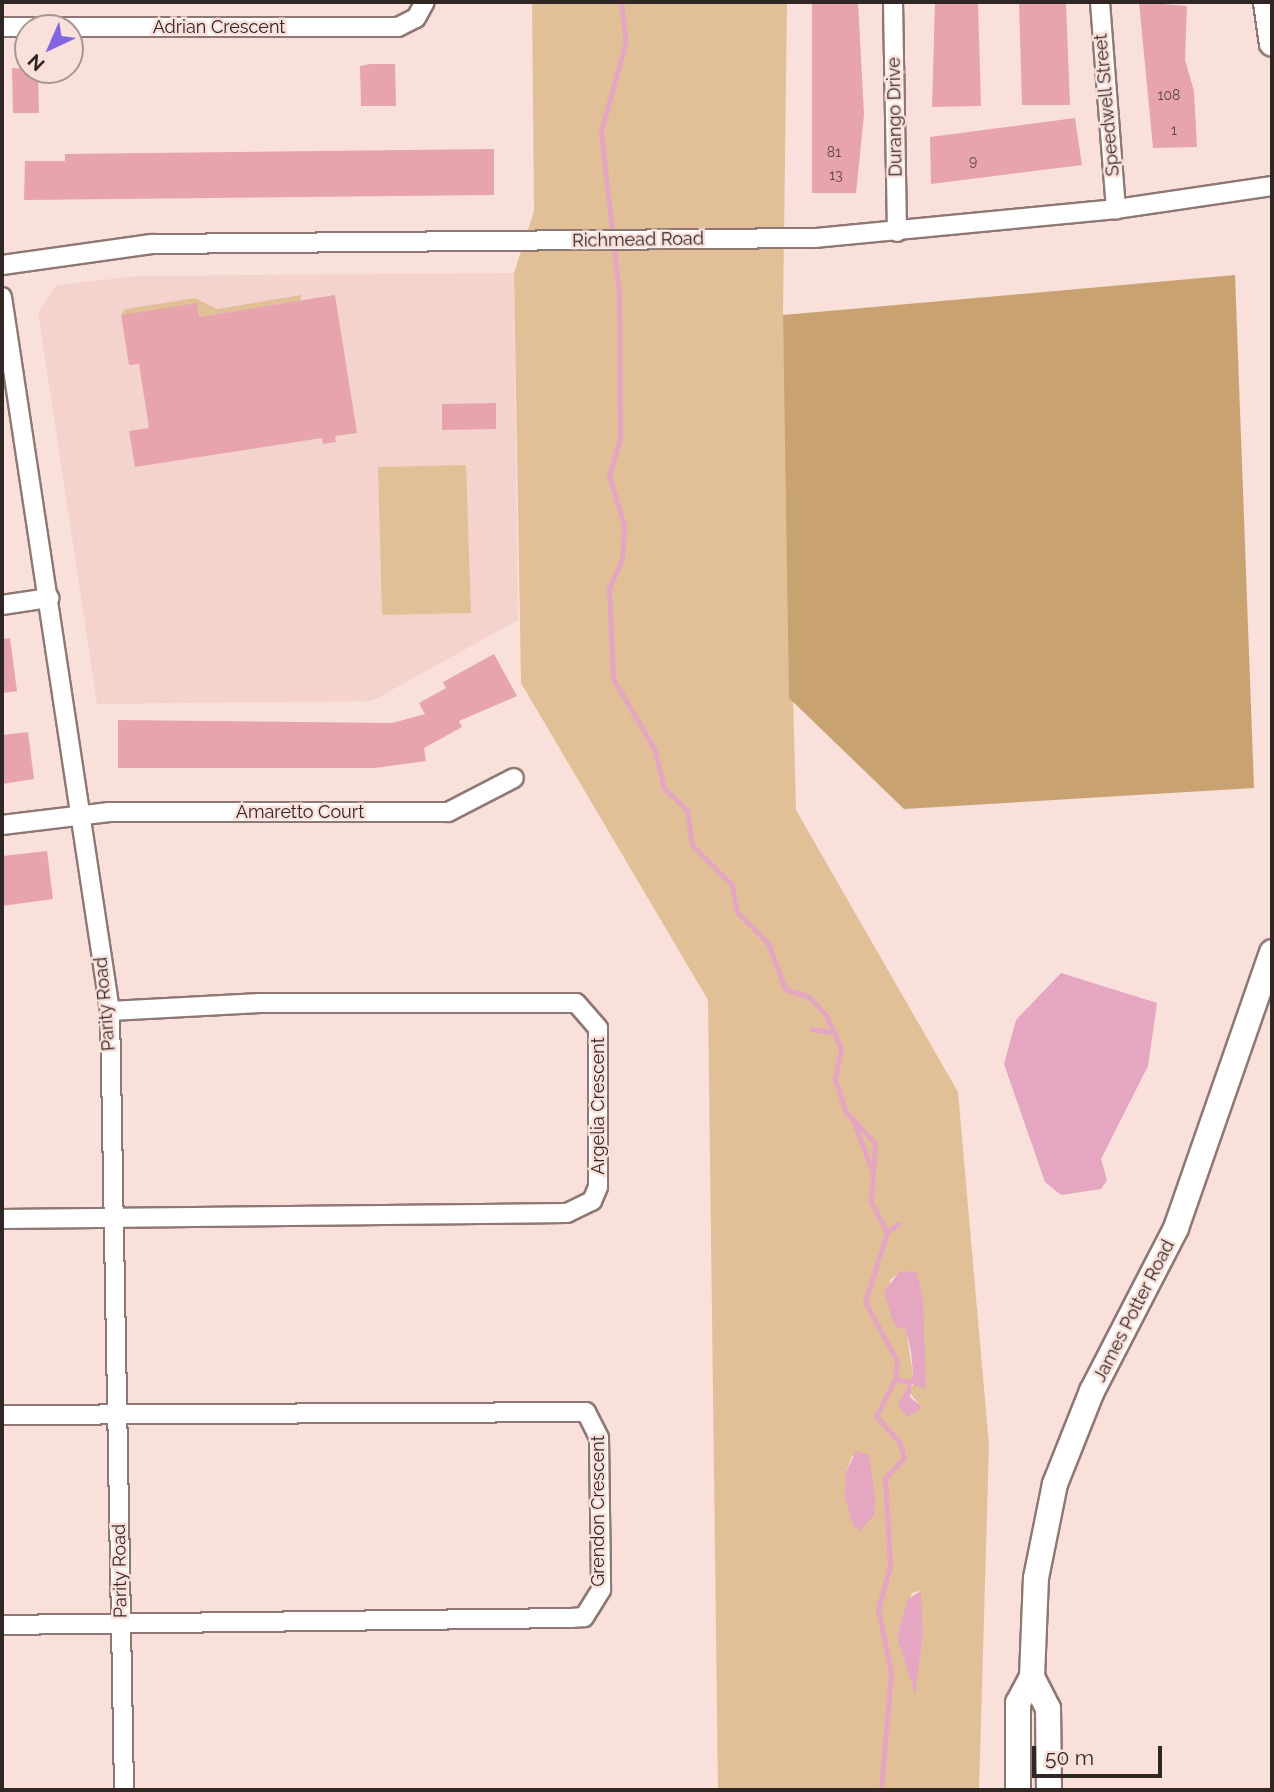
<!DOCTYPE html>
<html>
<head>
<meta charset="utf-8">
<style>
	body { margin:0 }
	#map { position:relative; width:1274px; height:1792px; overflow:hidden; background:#f9e0db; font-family:Raleway,sans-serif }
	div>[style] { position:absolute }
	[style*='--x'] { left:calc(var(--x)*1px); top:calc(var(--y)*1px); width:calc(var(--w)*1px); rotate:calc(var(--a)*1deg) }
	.built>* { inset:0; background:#f4d3cc }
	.green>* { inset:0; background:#e2c097 }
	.forest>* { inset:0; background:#c9a271 }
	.water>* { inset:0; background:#e4a6c1 }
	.stream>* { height:5px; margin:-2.5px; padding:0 2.5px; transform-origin:2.5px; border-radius:2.5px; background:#e4a6c1 }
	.building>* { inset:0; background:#e7a4ac }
	.roads { filter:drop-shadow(2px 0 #8f7874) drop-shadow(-2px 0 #8f7874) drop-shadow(0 2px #8f7874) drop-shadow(0 -2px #8f7874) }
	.street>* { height:18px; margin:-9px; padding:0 9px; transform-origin:9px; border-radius:9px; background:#fff }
	.secondary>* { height:24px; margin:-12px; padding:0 12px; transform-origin:12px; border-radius:12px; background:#fff }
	span { translate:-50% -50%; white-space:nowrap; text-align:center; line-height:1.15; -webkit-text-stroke:5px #f9e0db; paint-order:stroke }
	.number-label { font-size:14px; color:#5e4646 }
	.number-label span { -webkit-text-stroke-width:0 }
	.street-label { font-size:18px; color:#302624 }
	.frame { position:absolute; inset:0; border:4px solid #302624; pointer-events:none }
	.north { position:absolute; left:14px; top:14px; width:70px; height:70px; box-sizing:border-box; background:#f9e0db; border:2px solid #a99692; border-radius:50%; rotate:224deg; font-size:19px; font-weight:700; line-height:28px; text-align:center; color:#302624 }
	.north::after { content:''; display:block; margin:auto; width:24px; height:32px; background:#8265e0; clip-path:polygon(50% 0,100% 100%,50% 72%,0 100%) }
	.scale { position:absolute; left:1032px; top:1746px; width:130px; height:32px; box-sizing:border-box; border:4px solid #302624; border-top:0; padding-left:9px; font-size:21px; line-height:24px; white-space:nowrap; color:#302624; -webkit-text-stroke:5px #f9e0db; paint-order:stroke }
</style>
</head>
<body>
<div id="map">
	<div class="built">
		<i style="clip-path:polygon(514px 273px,518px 620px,372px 701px,97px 704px,38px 312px,57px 285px,139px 276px)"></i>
	</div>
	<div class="green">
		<i style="clip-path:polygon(evenodd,532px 2px,787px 2px,783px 315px,796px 810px,958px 1092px,989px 1445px,979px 1790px,718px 1790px,708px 1000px,521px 683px,514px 273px,534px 211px,532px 2px,899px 1273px,919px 1292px,926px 1383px,915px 1381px,909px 1392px,918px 1403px,899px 1405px,913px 1374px,906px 1329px,888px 1304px,890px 1280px,899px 1273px,532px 2px,869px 1455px,872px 1512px,853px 1526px,846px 1472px,852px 1456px,869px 1455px,532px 2px,919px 1591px,923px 1636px,915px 1688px,897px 1637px,912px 1593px,919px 1591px)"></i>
		<i style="clip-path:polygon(301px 295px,301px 301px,199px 317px,121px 315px,125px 309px,195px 298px,217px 309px)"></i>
		<i style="clip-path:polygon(466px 465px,471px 613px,382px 615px,378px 467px)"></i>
	</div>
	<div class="forest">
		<i style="clip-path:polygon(1235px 275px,1254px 788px,904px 809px,789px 698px,783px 315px)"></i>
	</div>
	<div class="water">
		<i style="clip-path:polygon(1061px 973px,1157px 1003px,1148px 1066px,1101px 1159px,1107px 1180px,1101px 1189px,1061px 1195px,1045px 1182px,1004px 1064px,1016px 1020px)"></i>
		<i style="clip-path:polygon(916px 1271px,923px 1297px,926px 1389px,912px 1384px,910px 1397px,922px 1407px,908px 1417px,898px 1406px,913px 1374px,911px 1351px,905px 1327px,899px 1329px,893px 1321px,884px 1292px,899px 1272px)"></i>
		<i style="clip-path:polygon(856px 1451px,869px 1455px,875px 1499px,874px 1515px,861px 1530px,853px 1526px,845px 1497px,846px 1472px)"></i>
		<i style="clip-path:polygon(921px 1591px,923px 1636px,915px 1694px,897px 1637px,908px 1599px)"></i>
	</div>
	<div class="stream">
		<i style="--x:621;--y:2;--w:39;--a:83"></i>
		<i style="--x:626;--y:41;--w:93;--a:105.5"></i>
		<i style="--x:601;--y:131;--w:164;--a:83.7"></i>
		<i style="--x:619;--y:294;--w:144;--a:89.6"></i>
		<i style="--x:620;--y:438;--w:40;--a:106"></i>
		<i style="--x:609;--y:476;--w:51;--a:73"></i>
		<i style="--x:624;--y:525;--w:34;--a:93"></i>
		<i style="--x:622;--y:559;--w:32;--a:114"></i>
		<i style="--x:609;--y:588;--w:91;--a:87.5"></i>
		<i style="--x:613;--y:679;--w:80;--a:59.3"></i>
		<i style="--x:654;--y:748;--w:41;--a:76"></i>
		<i style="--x:664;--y:788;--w:32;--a:44"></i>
		<i style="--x:687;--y:810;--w:35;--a:82"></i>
		<i style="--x:692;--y:845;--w:57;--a:45"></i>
		<i style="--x:732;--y:885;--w:27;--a:80"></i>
		<i style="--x:737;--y:912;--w:44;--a:45"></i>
		<i style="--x:768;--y:943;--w:49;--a:69.7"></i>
		<i style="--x:785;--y:989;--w:25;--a:18"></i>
		<i style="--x:809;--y:997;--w:25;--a:47"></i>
		<i style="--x:826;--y:1015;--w:36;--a:66"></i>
		<i style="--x:841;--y:1048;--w:32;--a:101"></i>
		<i style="--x:835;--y:1079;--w:35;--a:72"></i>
		<i style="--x:846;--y:1112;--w:42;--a:46.9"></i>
		<i style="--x:875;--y:1143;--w:59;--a:93.9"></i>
		<i style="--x:871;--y:1202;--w:34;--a:62"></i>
		<i style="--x:887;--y:1232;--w:73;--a:107.4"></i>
		<i style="--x:865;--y:1302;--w:67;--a:61.5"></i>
		<i style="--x:897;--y:1361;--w:18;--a:96"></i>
		<i style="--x:895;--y:1379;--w:42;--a:117.2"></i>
		<i style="--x:876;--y:1416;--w:36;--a:48"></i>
		<i style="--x:900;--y:1443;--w:16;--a:75"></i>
		<i style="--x:904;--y:1458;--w:28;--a:134"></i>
		<i style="--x:885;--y:1478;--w:88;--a:86.7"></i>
		<i style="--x:890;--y:1566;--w:45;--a:105.6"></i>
		<i style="--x:878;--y:1609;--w:65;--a:78.5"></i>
		<i style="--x:891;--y:1673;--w:117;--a:94.9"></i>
		<i style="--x:812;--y:1029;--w:22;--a:10"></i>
		<i style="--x:853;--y:1121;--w:53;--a:68.8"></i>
		<i style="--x:887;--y:1232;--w:14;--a:-36"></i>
		<i style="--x:895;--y:1379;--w:14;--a:12"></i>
	</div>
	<div class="building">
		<i style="clip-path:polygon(812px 2px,858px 2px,864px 115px,856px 193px,812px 193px)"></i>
		<i style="clip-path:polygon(935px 2px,978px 2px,981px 106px,932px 107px)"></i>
		<i style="clip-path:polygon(1019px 2px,1066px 2px,1070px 105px,1022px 105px)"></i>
		<i style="clip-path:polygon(1139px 2px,1187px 6px,1185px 60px,1194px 91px,1197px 147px,1153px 148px)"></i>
		<i style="clip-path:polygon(370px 64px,395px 64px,396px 106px,361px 106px,360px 66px)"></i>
		<i style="clip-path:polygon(12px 68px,38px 70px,39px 113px,13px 113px)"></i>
		<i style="clip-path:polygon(1075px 118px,1082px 165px,931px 184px,930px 137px)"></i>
		<i style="clip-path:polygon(494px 149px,494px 195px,24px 200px,25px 161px,65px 161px,65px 154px)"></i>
		<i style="clip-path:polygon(335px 295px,357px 433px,335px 436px,336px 442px,323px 444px,322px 438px,135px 467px,129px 431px,149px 428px,139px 364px,129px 365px,121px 315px,197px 303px,199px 317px)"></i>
		<i style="clip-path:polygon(496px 403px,496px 429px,442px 430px,442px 404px)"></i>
		<i style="clip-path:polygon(10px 638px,17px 691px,2px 693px,2px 639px)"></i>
		<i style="clip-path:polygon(494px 654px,517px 696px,459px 721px,462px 727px,424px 748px,426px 761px,375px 768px,118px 768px,118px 720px,392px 723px,425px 714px,419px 703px,446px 688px,443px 682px)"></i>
		<i style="clip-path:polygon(28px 732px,34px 779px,2px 784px,2px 735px)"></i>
		<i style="clip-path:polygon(47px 851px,53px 899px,2px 906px,3px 856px)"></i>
	</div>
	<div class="roads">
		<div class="street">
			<i style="--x:893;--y:2;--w:230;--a:89"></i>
			<i style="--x:1100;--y:2;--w:208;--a:85.6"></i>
			<i style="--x:2;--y:27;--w:396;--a:0"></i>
			<i style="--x:398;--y:27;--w:20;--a:-27"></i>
			<i style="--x:416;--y:18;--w:18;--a:-61"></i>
			<i style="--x:2;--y:265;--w:151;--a:-8"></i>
			<i style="--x:152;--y:244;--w:663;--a:-0.52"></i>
			<i style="--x:815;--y:238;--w:302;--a:-5.5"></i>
			<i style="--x:1116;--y:209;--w:158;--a:-8.4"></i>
			<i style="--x:2;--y:297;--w:722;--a:81.4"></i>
			<i style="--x:110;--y:1011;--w:779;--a:88.97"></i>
			<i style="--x:2;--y:605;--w:48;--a:-8.5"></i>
			<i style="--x:2;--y:825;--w:108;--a:-6.9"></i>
			<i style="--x:109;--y:812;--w:339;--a:0"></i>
			<i style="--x:448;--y:812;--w:74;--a:-27.3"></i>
			<i style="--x:2;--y:1219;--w:565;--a:-0.61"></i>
			<i style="--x:567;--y:1213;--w:28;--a:-26"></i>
			<i style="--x:592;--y:1201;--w:15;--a:-67"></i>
			<i style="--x:598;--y:1187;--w:159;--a:-90"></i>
			<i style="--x:598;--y:1028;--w:33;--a:-131"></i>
			<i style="--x:576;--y:1003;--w:316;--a:180"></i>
			<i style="--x:260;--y:1003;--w:150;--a:176.9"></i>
			<i style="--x:2;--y:1415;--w:584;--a:-0.29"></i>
			<i style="--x:586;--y:1412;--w:29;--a:63"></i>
			<i style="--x:599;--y:1438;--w:152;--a:89.2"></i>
			<i style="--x:601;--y:1590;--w:32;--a:122"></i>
			<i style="--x:584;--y:1617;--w:13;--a:176"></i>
			<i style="--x:571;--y:1618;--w:569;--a:179.3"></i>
		</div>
		<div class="secondary">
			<i style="--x:1266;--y:2;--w:42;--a:81.9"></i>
			<i style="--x:1032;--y:1677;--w:35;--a:63"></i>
			<i style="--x:1048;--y:1708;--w:82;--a:89.3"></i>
			<i style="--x:1018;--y:1790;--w:87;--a:-90"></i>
			<i style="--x:1018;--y:1703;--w:30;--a:-62"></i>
			<i style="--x:1032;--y:1677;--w:99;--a:-87.7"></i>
			<i style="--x:1036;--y:1578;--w:96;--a:-78.6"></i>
			<i style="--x:1055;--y:1484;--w:100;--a:-68.3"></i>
			<i style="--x:1092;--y:1391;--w:183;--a:-62.7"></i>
			<i style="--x:1176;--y:1228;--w:292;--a:-70.8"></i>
		</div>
	</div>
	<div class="number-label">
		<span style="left:1169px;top:95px">108</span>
		<span style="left:1174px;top:130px">1</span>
		<span style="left:834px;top:152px">81</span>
		<span style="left:973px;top:161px">9</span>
		<span style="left:836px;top:175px">13</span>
	</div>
	<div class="street-label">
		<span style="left:219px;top:27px">Adrian Crescent</span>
		<span style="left:1107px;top:105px;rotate:-95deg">Speedwell Street</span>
		<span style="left:895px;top:117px;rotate:-91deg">Durango Drive</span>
		<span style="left:638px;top:240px;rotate:-1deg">Richmead Road</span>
		<span style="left:300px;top:812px">Amaretto Court</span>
		<span style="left:105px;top:1004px;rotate:-95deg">Parity Road</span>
		<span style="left:598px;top:1106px;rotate:-90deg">Argelia Crescent</span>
		<span style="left:1134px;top:1311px;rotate:-63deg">James Potter Road</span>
		<span style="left:598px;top:1511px;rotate:-90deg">Grendon Crescent</span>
		<span style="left:120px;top:1571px;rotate:-91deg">Parity Road</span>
	</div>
	<div class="frame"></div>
	<div class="north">N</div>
	<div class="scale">50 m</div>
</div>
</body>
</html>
